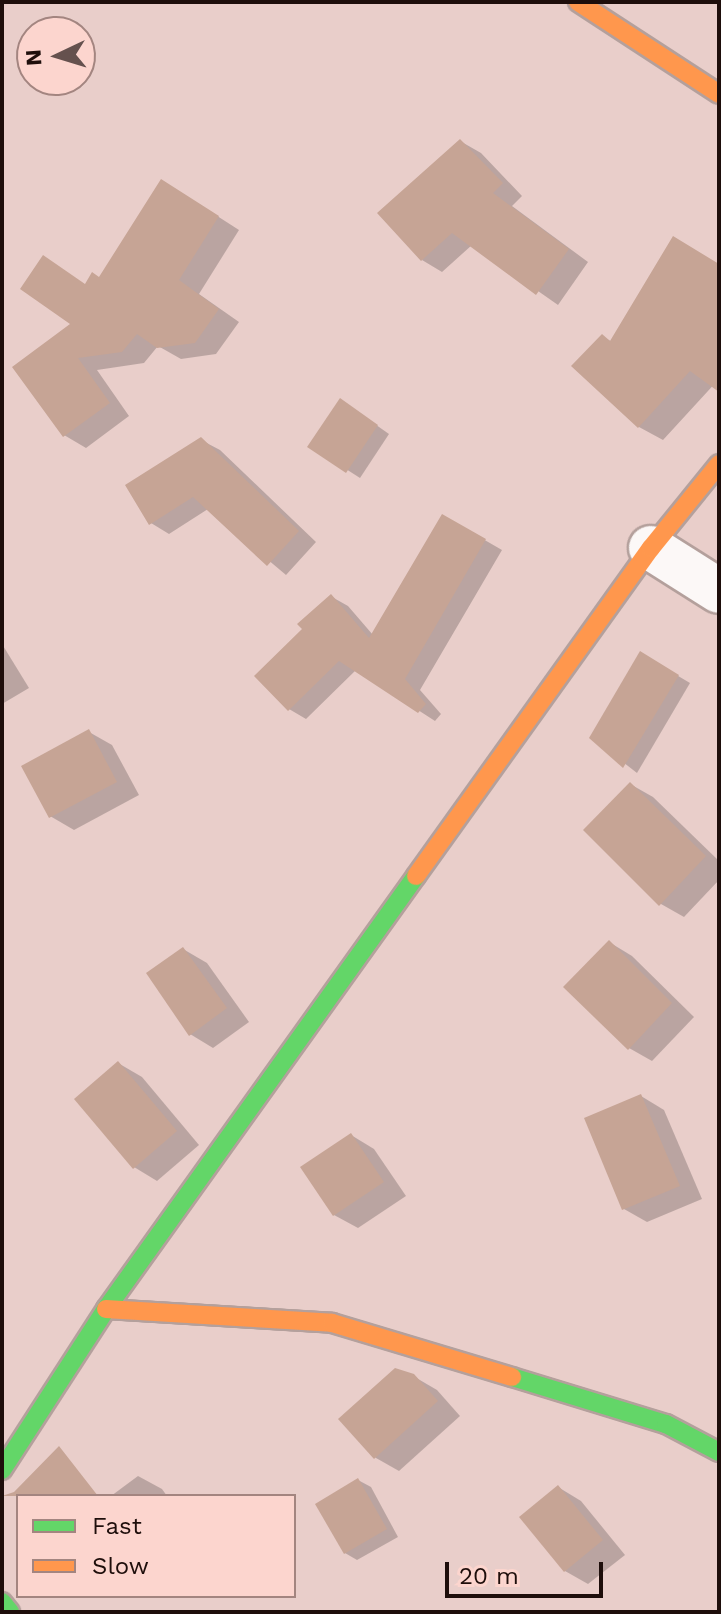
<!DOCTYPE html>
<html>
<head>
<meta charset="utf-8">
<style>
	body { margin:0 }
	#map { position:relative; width:721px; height:1614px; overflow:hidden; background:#e9ceca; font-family:"Work Sans",sans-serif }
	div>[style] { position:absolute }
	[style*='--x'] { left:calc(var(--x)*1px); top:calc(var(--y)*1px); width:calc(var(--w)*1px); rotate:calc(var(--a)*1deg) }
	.shadow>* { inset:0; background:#0003 }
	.building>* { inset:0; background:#c6a495 }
	.roads { filter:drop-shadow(2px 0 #b4a09c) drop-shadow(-2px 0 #b4a09c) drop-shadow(0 2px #b4a09c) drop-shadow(0 -2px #b4a09c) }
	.street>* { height:44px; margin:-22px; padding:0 22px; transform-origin:22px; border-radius:22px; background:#fcf8f7 }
	.fast>* { height:18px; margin:-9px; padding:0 9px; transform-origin:9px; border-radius:9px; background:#63d668 }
	.slow>* { height:18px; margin:-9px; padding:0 9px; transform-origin:9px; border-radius:9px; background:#ff974d }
	span { translate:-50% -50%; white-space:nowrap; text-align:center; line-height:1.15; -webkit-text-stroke:7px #fcd5ce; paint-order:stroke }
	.frame { position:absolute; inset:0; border:4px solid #1e0e0b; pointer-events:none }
	.legend { position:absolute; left:16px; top:1494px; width:280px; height:104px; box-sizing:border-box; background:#fcd5ce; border:2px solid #a38580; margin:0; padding:10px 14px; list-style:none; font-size:24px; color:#1e0e0b }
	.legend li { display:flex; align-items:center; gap:16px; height:40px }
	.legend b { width:40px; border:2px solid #a38580 }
	.north { position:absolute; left:16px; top:16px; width:80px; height:80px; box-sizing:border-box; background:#fcd5ce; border:2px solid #a38580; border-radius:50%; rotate:266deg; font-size:22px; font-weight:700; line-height:32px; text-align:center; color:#1e0e0b }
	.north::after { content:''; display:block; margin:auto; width:28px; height:36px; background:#65514e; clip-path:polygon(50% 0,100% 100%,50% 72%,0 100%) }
	.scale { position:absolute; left:445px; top:1562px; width:158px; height:36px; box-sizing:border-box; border:4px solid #1e0e0b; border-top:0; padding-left:10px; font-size:24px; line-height:28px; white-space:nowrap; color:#1e0e0b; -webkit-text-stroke:6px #fcd5ce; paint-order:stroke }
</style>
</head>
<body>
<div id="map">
	<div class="shadow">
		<i style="clip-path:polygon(460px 141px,481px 153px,522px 196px,512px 206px,588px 262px,558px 305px,472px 245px,442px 272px,422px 260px)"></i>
		<i style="clip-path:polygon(183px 194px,239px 230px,199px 294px,239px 322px,216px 354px,181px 359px,158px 346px,144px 363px,97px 370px,129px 416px,86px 448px,64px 435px,73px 324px,87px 285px,100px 279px)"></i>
		<i style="clip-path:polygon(719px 265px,719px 379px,663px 440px,639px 427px,574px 366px,602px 336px,612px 342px)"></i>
		<i style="clip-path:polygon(352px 408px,389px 434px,360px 478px,310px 446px)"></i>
		<i style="clip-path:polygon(201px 440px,220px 450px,316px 542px,286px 575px,208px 509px,169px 534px,151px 523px)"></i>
		<i style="clip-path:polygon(443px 516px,502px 550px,420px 690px,441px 714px,435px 721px,356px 670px,306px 719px,289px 709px,304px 629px,332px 597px,348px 606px,373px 635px)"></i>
		<i style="clip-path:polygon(2px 644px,29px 688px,2px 704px)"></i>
		<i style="clip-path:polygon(641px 654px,690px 683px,637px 773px,592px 738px)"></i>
		<i style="clip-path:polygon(89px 732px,112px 745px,139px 795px,74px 830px,50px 816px)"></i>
		<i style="clip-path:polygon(630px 784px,653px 797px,719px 861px,719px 880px,684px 917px,661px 904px)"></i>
		<i style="clip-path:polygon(609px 942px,632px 956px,694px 1017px,652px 1061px,629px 1048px)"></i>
		<i style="clip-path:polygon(183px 949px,207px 963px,249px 1022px,213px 1048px,190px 1034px)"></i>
		<i style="clip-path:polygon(118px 1063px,142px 1077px,199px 1145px,157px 1181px,134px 1167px)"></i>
		<i style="clip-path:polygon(641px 1096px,664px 1110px,702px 1199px,647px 1222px,624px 1209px)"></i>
		<i style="clip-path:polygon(351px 1135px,374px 1149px,406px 1196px,358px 1228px,334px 1215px)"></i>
		<i style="clip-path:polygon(413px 1376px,437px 1390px,460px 1416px,399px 1471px,376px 1458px,341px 1419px)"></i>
		<i style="clip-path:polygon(138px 1476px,162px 1489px,167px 1496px,111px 1496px)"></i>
		<i style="clip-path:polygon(358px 1480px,371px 1487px,398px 1537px,357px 1560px,345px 1553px)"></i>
		<i style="clip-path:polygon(558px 1487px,581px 1501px,625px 1555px,588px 1584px,565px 1571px)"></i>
	</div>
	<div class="building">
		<i style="clip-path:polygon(460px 139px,503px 183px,493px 193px,569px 249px,536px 295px,452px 233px,421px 261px,377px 213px)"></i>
		<i style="clip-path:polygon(161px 179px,219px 216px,179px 280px,219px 309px,195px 343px,157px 348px,137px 334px,122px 352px,78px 358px,110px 403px,63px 437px,12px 367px,70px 324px,20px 289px,43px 255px,85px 284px,92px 272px,99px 277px)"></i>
		<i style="clip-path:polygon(673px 236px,719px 264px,719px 392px,690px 371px,638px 428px,571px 366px,602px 334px,610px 341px)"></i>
		<i style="clip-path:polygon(340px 398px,378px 425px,346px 473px,307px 447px)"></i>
		<i style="clip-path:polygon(201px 437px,299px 531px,267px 566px,193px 497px,149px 525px,125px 485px)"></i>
		<i style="clip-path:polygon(442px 514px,486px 539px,405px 679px,426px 704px,418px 713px,339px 661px,288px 711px,254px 676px,302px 629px,297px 624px,331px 594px,369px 638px)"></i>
		<i style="clip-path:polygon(640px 651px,679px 675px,623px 768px,589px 738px)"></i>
		<i style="clip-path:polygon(89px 729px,117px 782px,49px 818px,21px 766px)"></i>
		<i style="clip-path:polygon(630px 782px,706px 856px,659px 906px,583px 830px)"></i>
		<i style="clip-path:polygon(609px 940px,672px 1003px,628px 1050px,563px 987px)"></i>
		<i style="clip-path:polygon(183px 947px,227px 1008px,189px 1036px,146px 973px)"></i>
		<i style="clip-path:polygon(118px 1061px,177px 1131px,133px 1169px,74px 1099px)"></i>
		<i style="clip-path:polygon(641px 1094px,680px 1186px,622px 1210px,584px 1118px)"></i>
		<i style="clip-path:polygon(351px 1133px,384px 1182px,333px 1216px,300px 1167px)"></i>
		<i style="clip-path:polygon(395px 1368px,414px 1374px,438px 1401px,374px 1459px,338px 1419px)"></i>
		<i style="clip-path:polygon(59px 1446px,98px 1496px,2px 1496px,14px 1492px)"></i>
		<i style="clip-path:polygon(358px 1478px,387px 1529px,344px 1554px,315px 1504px)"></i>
		<i style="clip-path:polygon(558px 1485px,603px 1540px,564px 1572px,519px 1517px)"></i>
	</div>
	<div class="roads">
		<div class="street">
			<i style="--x:651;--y:548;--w:80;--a:32.3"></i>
		</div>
		<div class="fast">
			<i style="--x:512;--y:1377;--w:161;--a:17"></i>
			<i style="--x:666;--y:1424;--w:60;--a:27.8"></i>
			<i style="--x:2;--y:1470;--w:192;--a:-57.1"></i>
			<i style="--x:106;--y:1309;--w:533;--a:-54.4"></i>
			<i style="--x:2;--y:1602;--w:13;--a:51"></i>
		</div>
		<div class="slow">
			<i style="--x:578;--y:2;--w:168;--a:33.1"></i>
			<i style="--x:416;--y:876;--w:403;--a:-54.4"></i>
			<i style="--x:651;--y:548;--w:108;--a:-51"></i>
			<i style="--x:106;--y:1309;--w:226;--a:3.5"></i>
			<i style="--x:332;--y:1323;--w:188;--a:16.7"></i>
		</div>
	</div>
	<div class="frame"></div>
	<ul class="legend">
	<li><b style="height:10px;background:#63d668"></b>Fast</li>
	<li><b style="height:10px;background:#ff974d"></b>Slow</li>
	</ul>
	<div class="north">N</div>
	<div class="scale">20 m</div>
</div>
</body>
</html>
